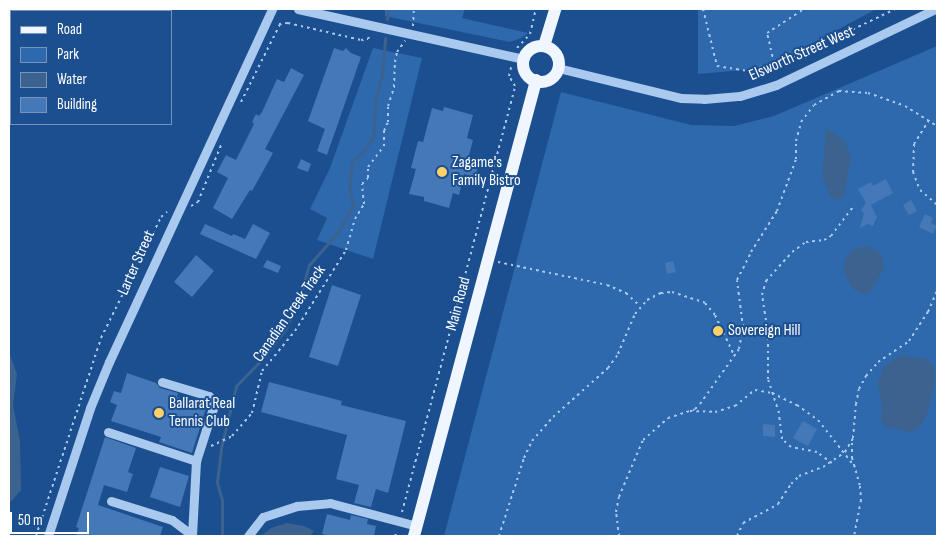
<!DOCTYPE html>
<html>
<head>
<meta charset="utf-8">
<style>
	body { margin:0 }
	#map { position:relative; width:946px; height:545px; overflow:hidden; background:#1b4f8f; font-family:"Sofia Sans Condensed",sans-serif }
	div>[style] { position:absolute }
	[style*='--x'] { left:calc(var(--x)*1px); top:calc(var(--y)*1px); width:calc(var(--w)*1px); rotate:calc(var(--a)*1deg) }
	.green>* { inset:0; background:#2e69ad }
	.water>* { inset:0; background:#3c6290 }
	.stream>* { height:3px; margin:-1.5px; padding:0 1.5px; transform-origin:1.5px; border-radius:1.5px; background:#3c6290 }
	.building>* { inset:0; background:#4478b7 }
	.path>* { height:2px; margin-top:-1px; transform-origin:0; background:repeating-linear-gradient(90deg,#a9c9ee 0 2.5px,transparent 0 6.5px) }
	.minor>* { height:9px; margin:-4.5px; padding:0 4.5px; transform-origin:4.5px; border-radius:4.5px; background:#a9c9ee }
	.major>* { height:12px; margin:-6px; padding:0 6px; transform-origin:6px; border-radius:6px; background:#f0f6ff }
	.major>.ring { margin:-6px; padding:0; box-sizing:content-box; background:none; border:12px solid #f0f6ff; border-radius:50% }
	.dots>* { width:14px; height:14px; translate:-50% -50%; box-sizing:border-box; border:2px solid #1b4f8f; border-radius:50% }
	span { translate:-50% -50%; white-space:nowrap; text-align:center; line-height:1.15; -webkit-text-stroke:4px #1b4f8f; paint-order:stroke }
	.street-label { font-size:16px; color:#fff }
	.poi-label { font-size:16px; color:#fff }
	.left { translate:0 -50%; text-align:left }
	.frame { position:absolute; inset:0; border:10px solid #fff; pointer-events:none }
	.legend { position:absolute; left:10px; top:10px; width:162px; height:115px; box-sizing:border-box; background:#1b4f8f; border:1px solid #7695bc; margin:0; padding:6px 9px; list-style:none; font-size:15px; color:#fff }
	.legend li { display:flex; align-items:center; gap:10px; height:25px }
	.legend b { width:25px; border:1px solid #7695bc }
	.scale { position:absolute; left:10px; top:512px; width:79px; height:22px; box-sizing:border-box; border:2px solid #fff; border-top:0; padding-left:6px; font-size:15px; line-height:18px; white-space:nowrap; color:#fff; -webkit-text-stroke:4px #1b4f8f; paint-order:stroke }
</style>
</head>
<body>
<div id="map">
	<div class="green">
		<i style="clip-path:polygon(385px 9px,465px 9px,462px 18px,528px 33px,521px 38px,510px 42px,385px 16px)"></i>
		<i style="clip-path:polygon(698px 9px,876px 9px,767px 68px,698px 74px)"></i>
		<i style="clip-path:polygon(937px 46px,937px 536px,444px 536px,561px 92px,691px 125px,734px 126px,774px 116px)"></i>
		<i style="clip-path:polygon(373px 48px,422px 58px,373px 259px,317px 240px,327px 218px,310px 209px,330px 168px)"></i>
	</div>
	<div class="water">
		<i style="clip-path:polygon(826px 128px,844px 140px,851px 157px,844px 197px,836px 200px,831px 197px,822px 176px)"></i>
		<i style="clip-path:polygon(867px 246px,880px 253px,885px 267px,870px 292px,865px 295px,852px 288px,844px 272px,844px 261px,853px 249px)"></i>
		<i style="clip-path:polygon(9px 352px,17px 374px,13px 405px,20px 441px,21px 490px,9px 504px)"></i>
		<i style="clip-path:polygon(901px 355px,928px 359px,935px 369px,935px 385px,926px 417px,919px 428px,910px 432px,886px 427px,881px 421px,882px 408px,878px 383px,883px 367px)"></i>
		<i style="clip-path:polygon(287px 523px,304px 526px,314px 531px,310px 536px,261px 536px,271px 528px)"></i>
	</div>
	<div class="stream">
		<i style="--x:387;--y:19;--w:10;--a:-84"></i>
		<i style="--x:222;--y:536;--w:36;--a:-90"></i>
		<i style="--x:222;--y:500;--w:19;--a:-106"></i>
		<i style="--x:217;--y:482;--w:34;--a:-83"></i>
		<i style="--x:221;--y:448;--w:64;--a:-76.4"></i>
		<i style="--x:236;--y:386;--w:42;--a:-46"></i>
		<i style="--x:265;--y:356;--w:34;--a:-53"></i>
		<i style="--x:285;--y:329;--w:29;--a:-63"></i>
		<i style="--x:298;--y:303;--w:40;--a:-74"></i>
		<i style="--x:309;--y:265;--w:44;--a:-48.7"></i>
		<i style="--x:338;--y:232;--w:30;--a:-60"></i>
		<i style="--x:353;--y:206;--w:20;--a:-101"></i>
		<i style="--x:349;--y:186;--w:24;--a:-83"></i>
		<i style="--x:352;--y:162;--w:17;--a:-45"></i>
		<i style="--x:364;--y:150;--w:16;--a:-55"></i>
		<i style="--x:373;--y:137;--w:39;--a:-86"></i>
		<i style="--x:376;--y:98;--w:25;--a:-76"></i>
		<i style="--x:382;--y:74;--w:36;--a:-85"></i>
	</div>
	<div class="building">
		<i style="clip-path:polygon(334px 48px,343px 51px,346px 48px,351px 53px,361px 57px,327px 155px,317px 151px,325px 129px,308px 121px)"></i>
		<i style="clip-path:polygon(291px 68px,304px 75px,265px 149px,273px 153px,252px 191px,250px 190px,232px 219px,213px 208px,228px 178px,217px 172px,226px 155px,236px 160px,254px 124px,252px 122px,256px 114px,259px 116px,262px 112px,277px 79px,284px 82px)"></i>
		<i style="clip-path:polygon(444px 107px,473px 115px,467px 138px,473px 140px,467px 163px,478px 166px,475px 177px,464px 174px,459px 195px,453px 193px,449px 208px,424px 201px,424px 197px,409px 194px,416px 169px,411px 168px,418px 141px,423px 142px,432px 108px,443px 111px)"></i>
		<i style="clip-path:polygon(301px 159px,311px 164px,308px 172px,297px 168px)"></i>
		<i style="clip-path:polygon(886px 179px,893px 193px,871px 205px,877px 217px,873px 226px,868px 224px,860px 228px,864px 213px,861px 210px,866px 203px,858px 189px,871px 182px,873px 186px)"></i>
		<i style="clip-path:polygon(911px 200px,917px 211px,909px 215px,903px 205px)"></i>
		<i style="clip-path:polygon(925px 214px,933px 218px,931px 223px,937px 226px,933px 234px,919px 227px)"></i>
		<i style="clip-path:polygon(205px 224px,232px 236px,233px 234px,245px 239px,253px 224px,270px 233px,256px 259px,200px 234px)"></i>
		<i style="clip-path:polygon(196px 255px,214px 271px,192px 297px,174px 282px)"></i>
		<i style="clip-path:polygon(267px 260px,281px 266px,278px 273px,263px 267px)"></i>
		<i style="clip-path:polygon(673px 261px,676px 272px,667px 274px,665px 263px)"></i>
		<i style="clip-path:polygon(332px 285px,361px 295px,338px 366px,309px 357px)"></i>
		<i style="clip-path:polygon(127px 373px,156px 383px,160px 388px,178px 393px,177px 397px,192px 402px,194px 398px,204px 401px,206px 408px,192px 453px,159px 442px,161px 437px,111px 421px,117px 405px,110px 402px,114px 391px,121px 393px)"></i>
		<i style="clip-path:polygon(269px 382px,342px 401px,341px 405px,406px 421px,388px 493px,376px 489px,371px 507px,354px 503px,359px 485px,336px 479px,347px 435px,261px 412px)"></i>
		<i style="clip-path:polygon(803px 421px,817px 429px,808px 446px,793px 438px)"></i>
		<i style="clip-path:polygon(763px 424px,775px 425px,775px 437px,763px 436px)"></i>
		<i style="clip-path:polygon(105px 437px,136px 448px,128px 472px,133px 474px,127px 492px,104px 485px,98px 505px,163px 527px,160px 536px,76px 536px,79px 528px,76px 527px)"></i>
		<i style="clip-path:polygon(160px 467px,189px 476px,180px 507px,150px 497px)"></i>
		<i style="clip-path:polygon(327px 514px,350px 520px,351px 515px,368px 519px,367px 524px,376px 526px,374px 536px,332px 536px,322px 534px)"></i>
	</div>
	<div class="path">
		<i style="--x:703;--y:9;--w:59;--a:76.2"></i>
		<i style="--x:717;--y:66;--w:30;--a:9"></i>
		<i style="--x:747;--y:71;--w:28;--a:-17"></i>
		<i style="--x:774;--y:63;--w:31;--a:-103"></i>
		<i style="--x:767;--y:33;--w:44;--a:-33"></i>
		<i style="--x:279;--y:24;--w:9;--a:-6"></i>
		<i style="--x:288;--y:23;--w:75;--a:13.1"></i>
		<i style="--x:361;--y:40;--w:7;--a:-8"></i>
		<i style="--x:368;--y:39;--w:5;--a:-68"></i>
		<i style="--x:413;--y:26;--w:17;--a:-87"></i>
		<i style="--x:517;--y:48;--w:19;--a:-47"></i>
		<i style="--x:530;--y:34;--w:26;--a:-77"></i>
		<i style="--x:774;--y:63;--w:27;--a:-17"></i>
		<i style="--x:800;--y:55;--w:106;--a:-25.8"></i>
		<i style="--x:241;--y:102;--w:87;--a:-63.4"></i>
		<i style="--x:929;--y:120;--w:28;--a:122"></i>
		<i style="--x:914;--y:144;--w:28;--a:92"></i>
		<i style="--x:913;--y:172;--w:19;--a:69"></i>
		<i style="--x:920;--y:190;--w:23;--a:41"></i>
		<i style="--x:191;--y:206;--w:8;--a:-30"></i>
		<i style="--x:198;--y:202;--w:64;--a:-67.9"></i>
		<i style="--x:498;--y:262;--w:111;--a:11.9"></i>
		<i style="--x:607;--y:285;--w:21;--a:23"></i>
		<i style="--x:626;--y:293;--w:19;--a:43"></i>
		<i style="--x:690;--y:411;--w:25;--a:2"></i>
		<i style="--x:715;--y:412;--w:21;--a:-17"></i>
		<i style="--x:735;--y:406;--w:26;--a:-39"></i>
		<i style="--x:755;--y:390;--w:17;--a:10"></i>
		<i style="--x:772;--y:393;--w:28;--a:26"></i>
		<i style="--x:797;--y:405;--w:26;--a:36"></i>
		<i style="--x:818;--y:420;--w:60;--a:51.8"></i>
		<i style="--x:852;--y:443;--w:15;--a:90"></i>
		<i style="--x:852;--y:458;--w:29;--a:74"></i>
		<i style="--x:860;--y:486;--w:14;--a:86"></i>
		<i style="--x:861;--y:500;--w:37;--a:101"></i>
		<i style="--x:211;--y:446;--w:23;--a:-25"></i>
		<i style="--x:232;--y:436;--w:30;--a:-49"></i>
		<i style="--x:252;--y:413;--w:43;--a:-76.6"></i>
		<i style="--x:262;--y:371;--w:52;--a:-50.5"></i>
		<i style="--x:295;--y:331;--w:96;--a:-57.8"></i>
		<i style="--x:346;--y:250;--w:32;--a:-74"></i>
		<i style="--x:355;--y:219;--w:17;--a:-59"></i>
		<i style="--x:364;--y:204;--w:20;--a:-96"></i>
		<i style="--x:362;--y:184;--w:8;--a:-45"></i>
		<i style="--x:368;--y:178;--w:11;--a:-90"></i>
		<i style="--x:368;--y:167;--w:26;--a:-53"></i>
		<i style="--x:384;--y:146;--w:15;--a:-90"></i>
		<i style="--x:384;--y:131;--w:10;--a:-66"></i>
		<i style="--x:388;--y:122;--w:16;--a:-90"></i>
		<i style="--x:388;--y:106;--w:20;--a:-72"></i>
		<i style="--x:394;--y:87;--w:25;--a:-88"></i>
		<i style="--x:395;--y:62;--w:10;--a:-79"></i>
		<i style="--x:397;--y:52;--w:14;--a:-54"></i>
		<i style="--x:832;--y:463;--w:19;--a:-144"></i>
		<i style="--x:817;--y:452;--w:26;--a:-169"></i>
		<i style="--x:791;--y:447;--w:12;--a:-138"></i>
		<i style="--x:782;--y:439;--w:26;--a:-97"></i>
		<i style="--x:779;--y:413;--w:36;--a:-108"></i>
		<i style="--x:768;--y:379;--w:46;--a:-90"></i>
		<i style="--x:768;--y:333;--w:38;--a:-99"></i>
		<i style="--x:762;--y:295;--w:15;--a:-74"></i>
		<i style="--x:766;--y:281;--w:39;--a:-48"></i>
		<i style="--x:792;--y:252;--w:17;--a:-36"></i>
		<i style="--x:806;--y:242;--w:18;--a:-6"></i>
		<i style="--x:824;--y:240;--w:8;--a:-30"></i>
		<i style="--x:831;--y:236;--w:39;--a:-53"></i>
		<i style="--x:402;--y:512;--w:441;--a:-75.1"></i>
		<i style="--x:515;--y:86;--w:12;--a:-121"></i>
		<i style="--x:509;--y:76;--w:9;--a:-77"></i>
		<i style="--x:36;--y:536;--w:208;--a:-71.8"></i>
		<i style="--x:101;--y:338;--w:135;--a:-63.6"></i>
		<i style="--x:161;--y:217;--w:8;--a:-40"></i>
		<i style="--x:395;--y:536;--w:5;--a:-68"></i>
		<i style="--x:499;--y:536;--w:82;--a:-72.2"></i>
		<i style="--x:524;--y:458;--w:19;--a:-65"></i>
		<i style="--x:532;--y:441;--w:32;--a:-49"></i>
		<i style="--x:553;--y:417;--w:74;--a:-41.7"></i>
		<i style="--x:608;--y:368;--w:17;--a:-54"></i>
		<i style="--x:618;--y:354;--w:43;--a:-67"></i>
		<i style="--x:635;--y:314;--w:18;--a:-49"></i>
		<i style="--x:647;--y:300;--w:16;--a:-27"></i>
		<i style="--x:661;--y:293;--w:11;--a:-5"></i>
		<i style="--x:672;--y:292;--w:35;--a:18"></i>
		<i style="--x:705;--y:303;--w:16;--a:50"></i>
		<i style="--x:715;--y:315;--w:44;--a:64.6"></i>
		<i style="--x:619;--y:536;--w:24;--a:-97"></i>
		<i style="--x:616;--y:512;--w:15;--a:-79"></i>
		<i style="--x:619;--y:497;--w:62;--a:-67.2"></i>
		<i style="--x:643;--y:440;--w:33;--a:-41"></i>
		<i style="--x:668;--y:418;--w:28;--a:-18"></i>
		<i style="--x:695;--y:409;--w:7;--a:-45"></i>
		<i style="--x:700;--y:404;--w:67;--a:-54.7"></i>
		<i style="--x:739;--y:349;--w:22;--a:-80"></i>
		<i style="--x:743;--y:327;--w:47;--a:-97.3"></i>
		<i style="--x:737;--y:280;--w:31;--a:-63"></i>
		<i style="--x:751;--y:252;--w:49;--a:-57.6"></i>
		<i style="--x:777;--y:211;--w:55;--a:-69.9"></i>
		<i style="--x:796;--y:159;--w:18;--a:-90"></i>
		<i style="--x:796;--y:141;--w:20;--a:-75"></i>
		<i style="--x:801;--y:122;--w:21;--a:-53"></i>
		<i style="--x:814;--y:105;--w:29;--a:-29"></i>
		<i style="--x:839;--y:91;--w:29;--a:4"></i>
		<i style="--x:868;--y:93;--w:39;--a:19"></i>
		<i style="--x:905;--y:106;--w:38;--a:32"></i>
		<i style="--x:737;--y:536;--w:14;--a:-65"></i>
		<i style="--x:743;--y:523;--w:40;--a:-28"></i>
		<i style="--x:778;--y:504;--w:24;--a:-57"></i>
		<i style="--x:791;--y:484;--w:11;--a:-45"></i>
		<i style="--x:799;--y:476;--w:26;--a:-21"></i>
		<i style="--x:823;--y:467;--w:27;--a:-34"></i>
		<i style="--x:845;--y:452;--w:16;--a:-60"></i>
		<i style="--x:853;--y:438;--w:34;--a:-85"></i>
		<i style="--x:856;--y:404;--w:15;--a:-79"></i>
		<i style="--x:859;--y:389;--w:15;--a:-62"></i>
		<i style="--x:866;--y:376;--w:18;--a:-49"></i>
		<i style="--x:878;--y:362;--w:37;--a:-34"></i>
		<i style="--x:909;--y:341;--w:35;--a:-57"></i>
		<i style="--x:928;--y:312;--w:23;--a:-67"></i>
	</div>
	<div class="minor">
		<i style="--x:298;--y:9;--w:231;--a:12.5"></i>
		<i style="--x:558;--y:68;--w:127;--a:13.7"></i>
		<i style="--x:681;--y:98;--w:23;--a:2"></i>
		<i style="--x:704;--y:99;--w:36;--a:-5"></i>
		<i style="--x:740;--y:96;--w:38;--a:-17"></i>
		<i style="--x:776;--y:85;--w:176;--a:-25.5"></i>
		<i style="--x:162;--y:382;--w:49;--a:16.6"></i>
		<i style="--x:209;--y:396;--w:13;--a:72"></i>
		<i style="--x:213;--y:408;--w:56;--a:107.8"></i>
		<i style="--x:108;--y:432;--w:93;--a:18.2"></i>
		<i style="--x:196;--y:461;--w:75;--a:93.1"></i>
		<i style="--x:111;--y:501;--w:64;--a:17.3"></i>
		<i style="--x:172;--y:520;--w:25;--a:37"></i>
		<i style="--x:48;--y:536;--w:135;--a:-71.8"></i>
		<i style="--x:90;--y:408;--w:50;--a:-67.6"></i>
		<i style="--x:109;--y:362;--w:389;--a:-65.2"></i>
		<i style="--x:248;--y:536;--w:24;--a:-52"></i>
		<i style="--x:263;--y:517;--w:36;--a:-18"></i>
		<i style="--x:297;--y:506;--w:33;--a:-5"></i>
		<i style="--x:330;--y:503;--w:90;--a:14.8"></i>
	</div>
	<div class="major">
		<i style="--x:544;--y:46;--w:39;--a:-73"></i>
		<i class="ring" style="left:523px;top:46px;width:24px;height:24px"></i>
		<i style="--x:414;--y:536;--w:472;--a:-75"></i>
	</div>
	<div class="dots">
		<i style="left:442px;top:172px;background:#ffd166"></i>
		<i style="left:718px;top:331px;background:#ffd166"></i>
		<i style="left:159px;top:413px;background:#ffd166"></i>
	</div>
	<div class="street-label">
		<span style="left:802px;top:54px;rotate:-24deg">Elsworth Street West</span>
		<span style="left:137px;top:263px;rotate:-66deg">Larter Street</span>
		<span style="left:459px;top:304px;rotate:-75deg">Main Road</span>
		<span style="left:290px;top:314px;rotate:-55deg">Canadian Creek Track</span>
	</div>
	<div class="poi-label">
		<span class="left" style="left:452px;top:172px">Zagame's<br>Family Bistro</span>
		<span class="left" style="left:728px;top:331px">Sovereign Hill</span>
		<span class="left" style="left:169px;top:413px">Ballarat Real<br>Tennis Club</span>
	</div>
	<div class="frame"></div>
	<ul class="legend">
	<li><b style="height:6px;background:#f0f6ff"></b>Road</li>
	<li><b style="height:14px;background:#2e69ad"></b>Park</li>
	<li><b style="height:14px;background:#3c6290"></b>Water</li>
	<li><b style="height:14px;background:#4478b7"></b>Building</li>
	</ul>
	<div class="scale">50 m</div>
</div>
</body>
</html>
